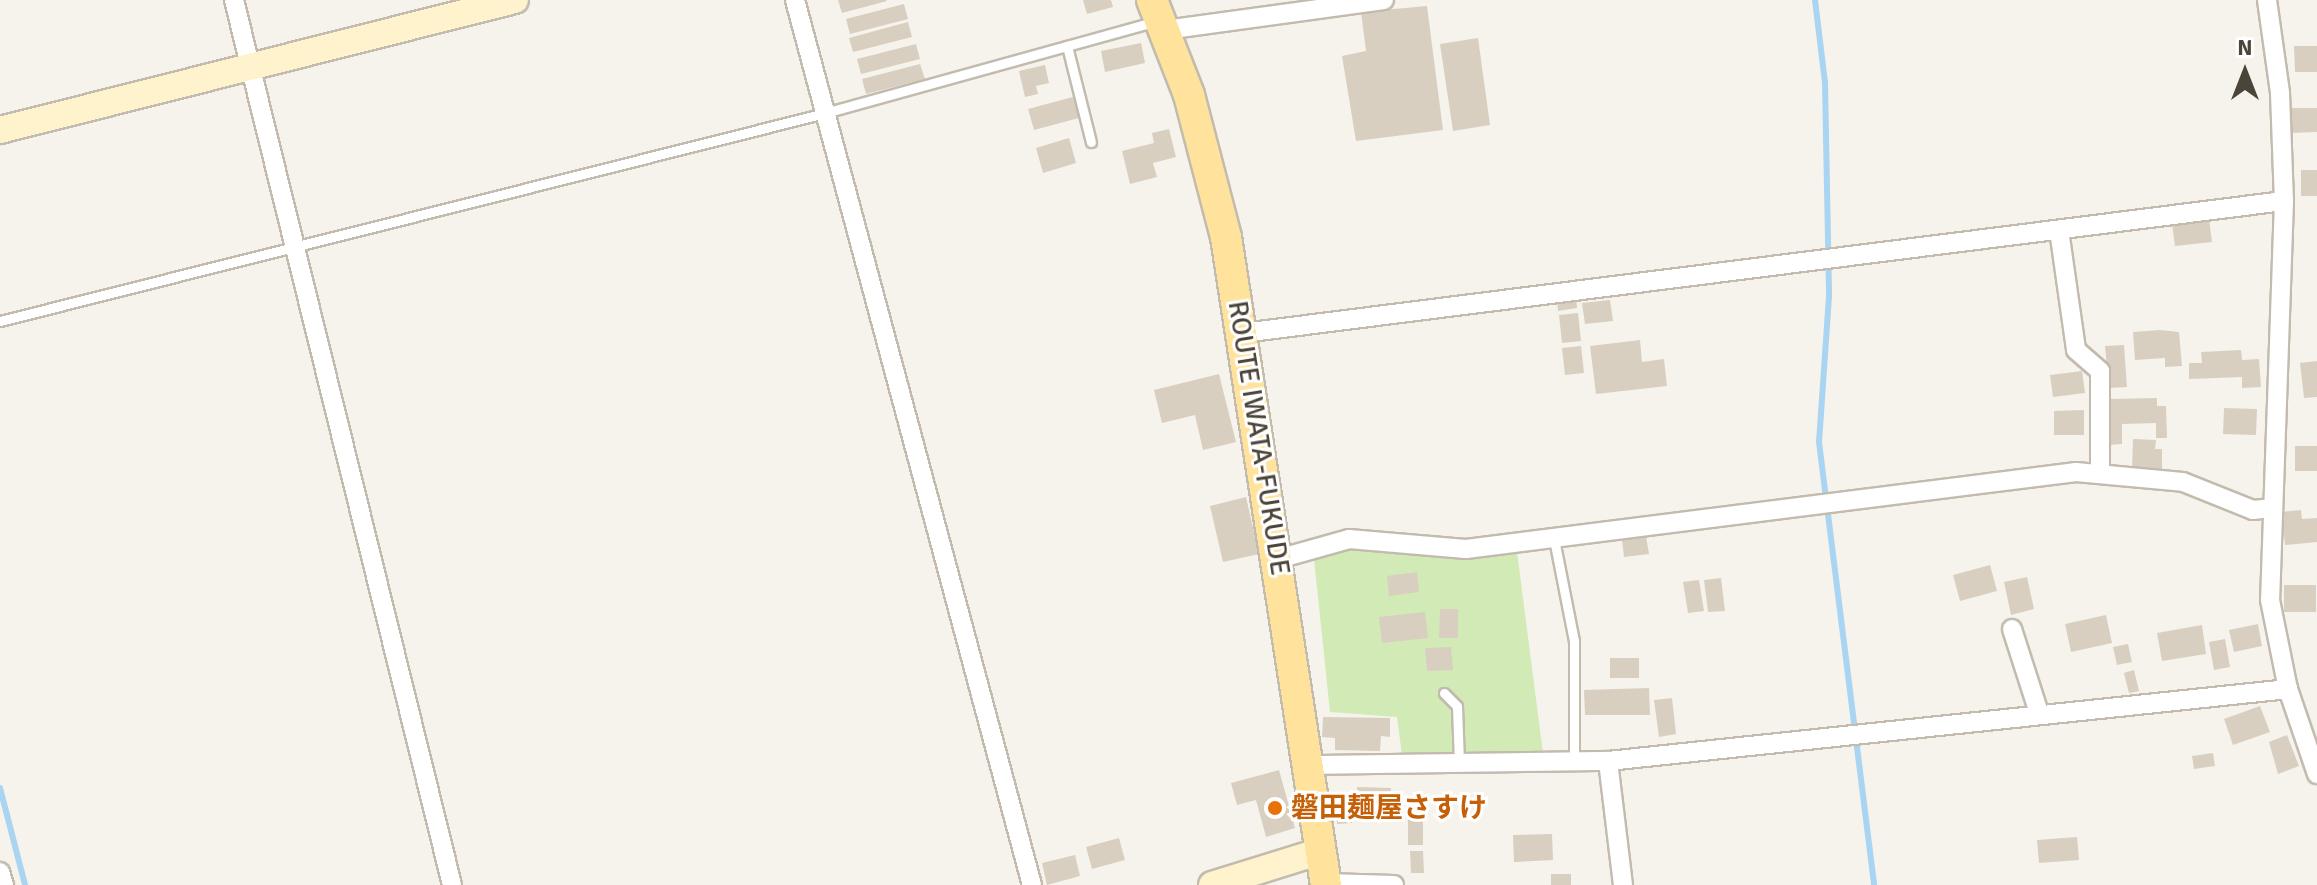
<!DOCTYPE html>
<html>
<head>
<meta charset="utf-8">
<style>
	body { margin:0 }
	#map { position:relative; width:2317px; height:885px; overflow:hidden; background:#f6f3ec; font-family:Signika,"Noto Sans JP",sans-serif }
	div>[style] { position:absolute }
	[style*='--x'] { left:calc(var(--x)*1px); top:calc(var(--y)*1px); width:calc(var(--w)*1px); rotate:calc(var(--a)*1deg) }
	.green>* { inset:0; background:#d2eab5 }
	.stream>* { height:6px; margin:-3px; padding:0 3px; transform-origin:3px; border-radius:3px; background:#a9d4f2 }
	.building>* { inset:0; background:#d8cfc1 }
	.roads { filter:drop-shadow(2px 0 #c2bbae) drop-shadow(-2px 0 #c2bbae) drop-shadow(0 2px #c2bbae) drop-shadow(0 -2px #c2bbae) }
	.lane>* { height:9px; margin:-4.5px; padding:0 4.5px; transform-origin:4.5px; border-radius:4.5px; background:#fff }
	.street>* { height:18px; margin:-9px; padding:0 9px; transform-origin:9px; border-radius:9px; background:#fff }
	.secondary>* { height:26px; margin:-13px; padding:0 13px; transform-origin:13px; border-radius:13px; background:#fff3cd }
	.primary>* { height:30px; margin:-15px; padding:0 15px; transform-origin:15px; border-radius:15px; background:#ffe39c }
	.dots>* { width:22px; height:22px; translate:-50% -50%; box-sizing:border-box; border:4px solid #fff; border-radius:50% }
	span { translate:-50% -50%; white-space:nowrap; text-align:center; line-height:1.15; -webkit-text-stroke:6px #fff; paint-order:stroke }
	.street-label { font-size:28px; color:#4b4439 }
	.food-label { font-size:28px; color:#c56008; font-weight:700 }
	.left { translate:0 -50%; text-align:left }
	.north { position:absolute; left:2205px; top:32px; width:80px; height:80px; -webkit-text-stroke:6px #fff; paint-order:stroke; rotate:0deg; font-size:22px; font-weight:700; line-height:32px; text-align:center; color:#4b4439 }
	.north::after { content:''; display:block; margin:auto; width:28px; height:36px; background:#4b4439; clip-path:polygon(50% 0,100% 100%,50% 72%,0 100%) }
</style>
</head>
<body>
<div id="map">
	<div class="green">
		<i style="clip-path:polygon(1516px 544px,1544px 761px,1402px 755px,1397px 717px,1330px 712px,1313px 549px)"></i>
	</div>
	<div class="stream">
		<i style="--x:1815;--y:0;--w:84;--a:83.1"></i>
		<i style="--x:1825;--y:83;--w:213;--a:88.9"></i>
		<i style="--x:1829;--y:296;--w:146;--a:93.9"></i>
		<i style="--x:1819;--y:442;--w:446;--a:82.9"></i>
		<i style="--x:0;--y:788;--w:100;--a:75.5"></i>
	</div>
	<div class="building">
		<i style="clip-path:polygon(838px 0,886px 0,887px 1px,842px 13px)"></i>
		<i style="clip-path:polygon(1083px 0,1111px 0,1113px 7px,1087px 14px)"></i>
		<i style="clip-path:polygon(904px 4px,908px 19px,850px 34px,846px 19px)"></i>
		<i style="clip-path:polygon(1427px 6px,1443px 130px,1356px 141px,1342px 56px,1366px 51px,1361px 12px)"></i>
		<i style="clip-path:polygon(908px 22px,912px 37px,853px 52px,849px 38px)"></i>
		<i style="clip-path:polygon(1478px 38px,1490px 125px,1453px 131px,1440px 44px)"></i>
		<i style="clip-path:polygon(1141px 43px,1145px 63px,1105px 72px,1101px 51px)"></i>
		<i style="clip-path:polygon(916px 44px,920px 59px,861px 74px,857px 59px)"></i>
		<i style="clip-path:polygon(2294px 46px,2317px 46px,2317px 72px,2295px 72px)"></i>
		<i style="clip-path:polygon(920px 64px,925px 79px,866px 94px,862px 79px)"></i>
		<i style="clip-path:polygon(1045px 65px,1049px 83px,1036px 86px,1038px 94px,1025px 97px,1019px 71px)"></i>
		<i style="clip-path:polygon(1073px 97px,1079px 118px,1034px 130px,1028px 109px)"></i>
		<i style="clip-path:polygon(2290px 108px,2317px 108px,2317px 132px,2291px 133px)"></i>
		<i style="clip-path:polygon(1169px 129px,1176px 157px,1153px 163px,1157px 177px,1130px 184px,1122px 151px,1154px 143px,1152px 133px)"></i>
		<i style="clip-path:polygon(1069px 138px,1076px 163px,1043px 173px,1036px 148px)"></i>
		<i style="clip-path:polygon(2301px 170px,2317px 170px,2317px 196px,2301px 196px)"></i>
		<i style="clip-path:polygon(2209px 219px,2212px 242px,2175px 246px,2172px 224px)"></i>
		<i style="clip-path:polygon(1576px 296px,1577px 308px,1558px 311px,1557px 299px)"></i>
		<i style="clip-path:polygon(1610px 300px,1613px 321px,1585px 324px,1582px 303px)"></i>
		<i style="clip-path:polygon(1578px 313px,1581px 341px,1562px 343px,1559px 315px)"></i>
		<i style="clip-path:polygon(2160px 330px,2179px 332px,2182px 366px,2165px 367px,2165px 358px,2135px 360px,2133px 332px)"></i>
		<i style="clip-path:polygon(1640px 340px,1642px 362px,1664px 359px,1667px 386px,1596px 394px,1590px 346px)"></i>
		<i style="clip-path:polygon(2124px 345px,2127px 387px,2109px 388px,2105px 346px)"></i>
		<i style="clip-path:polygon(1581px 346px,1584px 373px,1565px 375px,1562px 348px)"></i>
		<i style="clip-path:polygon(2241px 350px,2242px 360px,2259px 359px,2261px 387px,2242px 388px,2242px 377px,2189px 379px,2189px 363px,2202px 363px,2201px 352px)"></i>
		<i style="clip-path:polygon(2317px 361px,2317px 397px,2304px 398px,2300px 363px)"></i>
		<i style="clip-path:polygon(2082px 371px,2085px 393px,2053px 397px,2050px 375px)"></i>
		<i style="clip-path:polygon(1219px 374px,1236px 442px,1203px 450px,1195px 415px,1162px 423px,1154px 390px)"></i>
		<i style="clip-path:polygon(2157px 398px,2157px 406px,2166px 406px,2167px 438px,2156px 438px,2156px 423px,2122px 424px,2122px 444px,2109px 445px,2108px 399px)"></i>
		<i style="clip-path:polygon(2224px 408px,2257px 409px,2256px 435px,2223px 434px)"></i>
		<i style="clip-path:polygon(2084px 410px,2084px 435px,2054px 435px,2054px 411px)"></i>
		<i style="clip-path:polygon(2133px 439px,2156px 440px,2155px 449px,2162px 449px,2162px 470px,2132px 469px)"></i>
		<i style="clip-path:polygon(2295px 446px,2317px 446px,2317px 471px,2295px 471px)"></i>
		<i style="clip-path:polygon(1246px 497px,1259px 554px,1223px 562px,1210px 506px)"></i>
		<i style="clip-path:polygon(2301px 510px,2302px 519px,2317px 518px,2317px 542px,2285px 545px,2282px 512px)"></i>
		<i style="clip-path:polygon(1646px 536px,1649px 554px,1624px 557px,1622px 539px)"></i>
		<i style="clip-path:polygon(1990px 565px,1997px 591px,1960px 601px,1953px 575px)"></i>
		<i style="clip-path:polygon(1417px 572px,1419px 592px,1389px 596px,1387px 576px)"></i>
		<i style="clip-path:polygon(2027px 577px,2034px 609px,2011px 615px,2004px 582px)"></i>
		<i style="clip-path:polygon(1721px 578px,1725px 611px,1708px 612px,1704px 580px)"></i>
		<i style="clip-path:polygon(1699px 580px,1704px 611px,1688px 613px,1683px 582px)"></i>
		<i style="clip-path:polygon(2284px 585px,2316px 585px,2316px 612px,2284px 612px)"></i>
		<i style="clip-path:polygon(1440px 609px,1458px 609px,1458px 638px,1439px 638px)"></i>
		<i style="clip-path:polygon(1425px 612px,1428px 638px,1382px 643px,1379px 617px)"></i>
		<i style="clip-path:polygon(2106px 615px,2112px 643px,2071px 652px,2065px 624px)"></i>
		<i style="clip-path:polygon(2258px 624px,2262px 646px,2234px 652px,2229px 630px)"></i>
		<i style="clip-path:polygon(2202px 625px,2206px 654px,2162px 661px,2157px 633px)"></i>
		<i style="clip-path:polygon(2225px 639px,2230px 667px,2214px 670px,2209px 642px)"></i>
		<i style="clip-path:polygon(2128px 644px,2132px 662px,2117px 665px,2113px 647px)"></i>
		<i style="clip-path:polygon(1451px 647px,1453px 670px,1427px 671px,1425px 648px)"></i>
		<i style="clip-path:polygon(1610px 658px,1639px 658px,1639px 678px,1610px 678px)"></i>
		<i style="clip-path:polygon(2134px 670px,2139px 691px,2129px 693px,2124px 673px)"></i>
		<i style="clip-path:polygon(1649px 688px,1650px 715px,1585px 715px,1584px 690px)"></i>
		<i style="clip-path:polygon(1672px 698px,1676px 734px,1659px 737px,1654px 700px)"></i>
		<i style="clip-path:polygon(2260px 706px,2270px 732px,2233px 745px,2224px 719px)"></i>
		<i style="clip-path:polygon(1323px 717px,1390px 718px,1390px 737px,1381px 736px,1380px 751px,1335px 750px,1335px 738px,1322px 737px)"></i>
		<i style="clip-path:polygon(2287px 735px,2299px 766px,2278px 774px,2269px 742px)"></i>
		<i style="clip-path:polygon(2213px 753px,2215px 766px,2194px 769px,2192px 756px)"></i>
		<i style="clip-path:polygon(1279px 770px,1295px 828px,1266px 837px,1256px 800px,1237px 805px,1231px 783px)"></i>
		<i style="clip-path:polygon(1357px 787px,1391px 788px,1390px 810px,1356px 809px)"></i>
		<i style="clip-path:polygon(1336px 804px,1350px 804px,1352px 823px,1337px 824px)"></i>
		<i style="clip-path:polygon(1408px 805px,1423px 805px,1423px 845px,1408px 845px)"></i>
		<i style="clip-path:polygon(1552px 834px,1553px 860px,1514px 862px,1513px 835px)"></i>
		<i style="clip-path:polygon(2077px 837px,2079px 860px,2039px 863px,2037px 840px)"></i>
		<i style="clip-path:polygon(1119px 838px,1125px 860px,1092px 869px,1086px 847px)"></i>
		<i style="clip-path:polygon(1410px 851px,1423px 851px,1424px 873px,1411px 873px)"></i>
		<i style="clip-path:polygon(1075px 855px,1080px 876px,1047px 885px,1042px 863px)"></i>
		<i style="clip-path:polygon(1551px 874px,1571px 874px,1571px 885px,1551px 885px)"></i>
	</div>
	<div class="roads">
		<div class="lane">
			<i style="--x:1067;--y:46;--w:99;--a:76"></i>
			<i style="--x:0;--y:321;--w:851;--a:-14.15"></i>
			<i style="--x:825;--y:113;--w:345;--a:-15.5"></i>
			<i style="--x:1554;--y:539;--w:104;--a:78.9"></i>
			<i style="--x:1574;--y:641;--w:119;--a:90"></i>
			<i style="--x:1444;--y:693;--w:18;--a:45"></i>
			<i style="--x:1457;--y:706;--w:56;--a:88"></i>
		</div>
		<div class="street">
			<i style="--x:234;--y:0;--w:911;--a:76.16"></i>
			<i style="--x:795;--y:0;--w:916;--a:75.01"></i>
			<i style="--x:2267;--y:0;--w:94;--a:82"></i>
			<i style="--x:2280;--y:93;--w:108;--a:87.9"></i>
			<i style="--x:2284;--y:201;--w:399;--a:92"></i>
			<i style="--x:2270;--y:600;--w:91;--a:78.6"></i>
			<i style="--x:2288;--y:689;--w:90;--a:71.2"></i>
			<i style="--x:1165;--y:30;--w:221;--a:-7.8"></i>
			<i style="--x:2059;--y:230;--w:121;--a:81.9"></i>
			<i style="--x:2076;--y:350;--w:32;--a:41"></i>
			<i style="--x:2100;--y:371;--w:102;--a:90"></i>
			<i style="--x:1243;--y:333;--w:1049;--a:-7.23"></i>
			<i style="--x:1278;--y:559;--w:74;--a:-15.7"></i>
			<i style="--x:1349;--y:539;--w:117;--a:4.9"></i>
			<i style="--x:1466;--y:549;--w:615;--a:-7.19"></i>
			<i style="--x:2076;--y:472;--w:107;--a:5.3"></i>
			<i style="--x:2183;--y:482;--w:75;--a:21.8"></i>
			<i style="--x:2253;--y:510;--w:20;--a:-6"></i>
			<i style="--x:2012;--y:629;--w:88;--a:72.2"></i>
			<i style="--x:1608;--y:761;--w:125;--a:83.1"></i>
			<i style="--x:1311;--y:765;--w:297;--a:-0.8"></i>
			<i style="--x:1608;--y:761;--w:684;--a:-6.04"></i>
			<i style="--x:0;--y:872;--w:14;--a:73"></i>
			<i style="--x:1326;--y:883;--w:68;--a:1.7"></i>
		</div>
		<div class="secondary">
			<i style="--x:0;--y:130;--w:531;--a:-14.17"></i>
			<i style="--x:1212;--y:885;--w:114;--a:-17.3"></i>
		</div>
		<div class="primary">
			<i style="--x:1152;--y:0;--w:102;--a:68.7"></i>
			<i style="--x:1189;--y:95;--w:147;--a:75.4"></i>
			<i style="--x:1226;--y:237;--w:656;--a:81.23"></i>
		</div>
	</div>
	<div class="dots">
		<i style="left:1275px;top:808px;background:#e8710a"></i>
	</div>
	<div class="street-label">
		<span style="left:1259px;top:438px;rotate:81deg">ROUTE IWATA-FUKUDE</span>
	</div>
	<div class="food-label">
		<span class="left" style="left:1291px;top:808px">磐田麺屋さすけ</span>
	</div>
	<div class="north">N</div>
</div>
</body>
</html>
